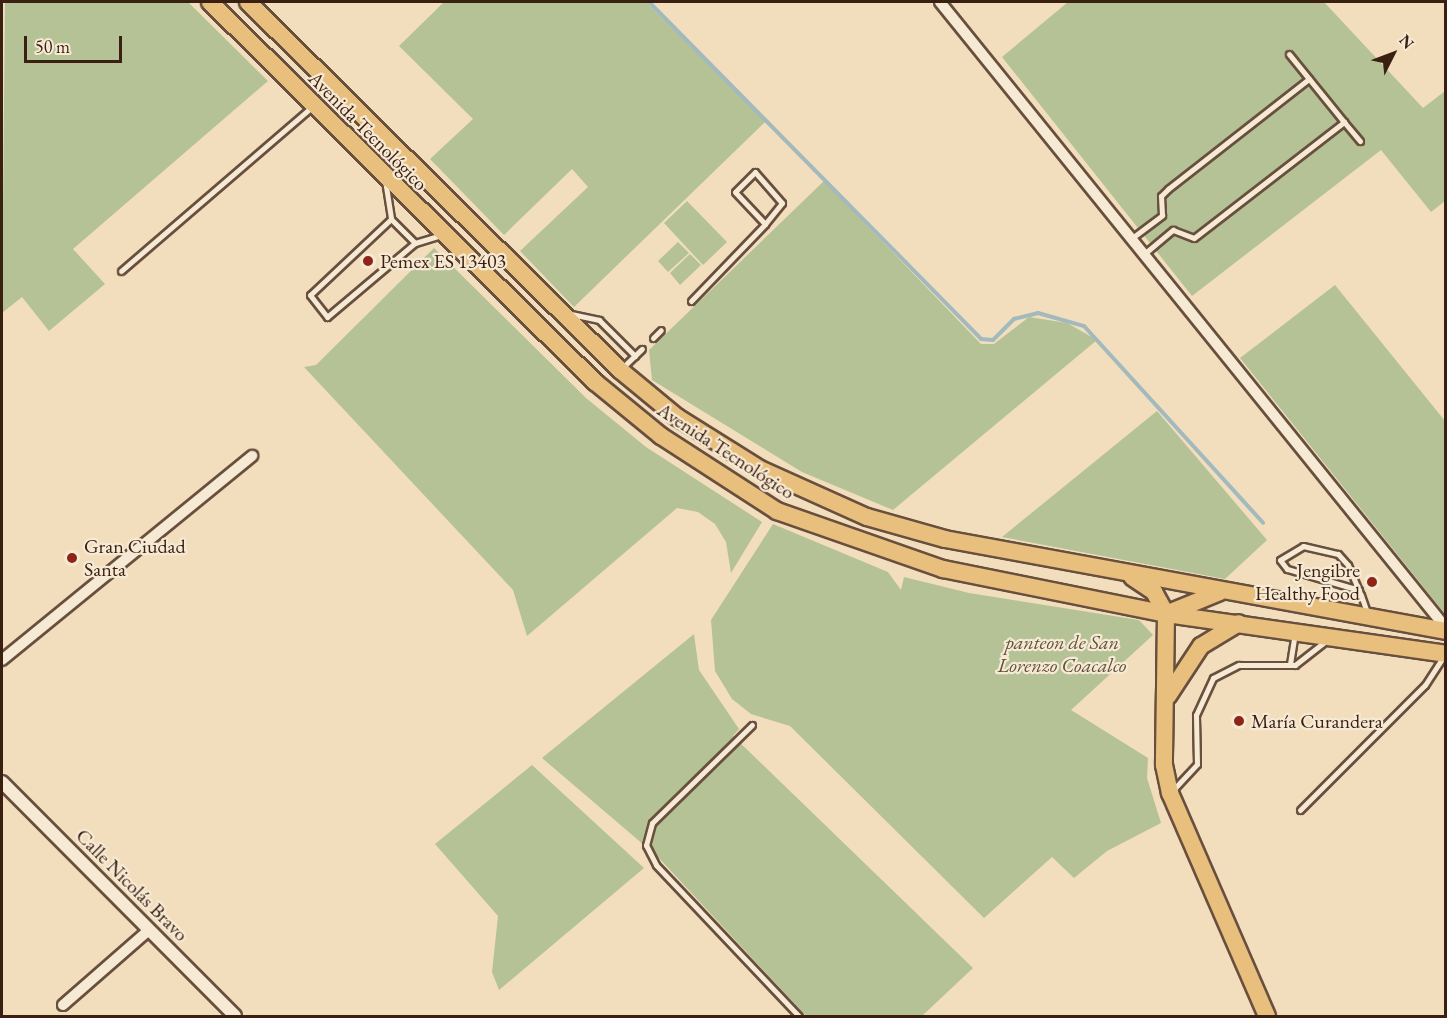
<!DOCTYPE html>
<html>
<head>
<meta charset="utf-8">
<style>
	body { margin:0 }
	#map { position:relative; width:1447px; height:1018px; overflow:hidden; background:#f2debd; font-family:"EB Garamond",serif }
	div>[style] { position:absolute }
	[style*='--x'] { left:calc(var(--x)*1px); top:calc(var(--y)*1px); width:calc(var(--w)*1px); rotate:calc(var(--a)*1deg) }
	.green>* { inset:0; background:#b4c296 }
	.stream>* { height:4px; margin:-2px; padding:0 2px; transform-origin:2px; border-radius:2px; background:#a2b9bd }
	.roads { filter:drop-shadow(2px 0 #684f3e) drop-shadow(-2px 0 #684f3e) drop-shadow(0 2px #684f3e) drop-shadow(0 -2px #684f3e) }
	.service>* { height:5px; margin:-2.5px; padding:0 2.5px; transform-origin:2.5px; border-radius:2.5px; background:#f7ead4 }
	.minor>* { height:10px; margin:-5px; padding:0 5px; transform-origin:5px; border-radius:5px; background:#f7ead4 }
	.tertiary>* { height:12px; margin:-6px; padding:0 6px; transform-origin:6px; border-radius:6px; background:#f7ead4 }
	.primary>* { height:16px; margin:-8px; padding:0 8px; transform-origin:8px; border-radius:8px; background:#e9bf7e }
	.dots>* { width:16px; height:16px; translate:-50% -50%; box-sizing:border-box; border:3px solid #f7ead4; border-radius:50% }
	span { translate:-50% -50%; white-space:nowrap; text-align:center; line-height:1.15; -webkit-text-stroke:4.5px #f7ead4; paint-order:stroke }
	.street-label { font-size:20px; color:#3a1f13 }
	.poi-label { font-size:20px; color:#3a1f13 }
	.left { translate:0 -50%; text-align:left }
	.right { translate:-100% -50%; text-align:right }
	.park-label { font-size:20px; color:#5f503a; font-style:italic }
	.frame { position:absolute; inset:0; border:3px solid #3a1f13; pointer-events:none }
	.north { position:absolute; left:1363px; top:24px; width:60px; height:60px; -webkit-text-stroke:4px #f7ead4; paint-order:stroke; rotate:48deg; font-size:16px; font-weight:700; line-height:24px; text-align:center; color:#3a1f13 }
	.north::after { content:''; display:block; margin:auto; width:21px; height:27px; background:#3a1f13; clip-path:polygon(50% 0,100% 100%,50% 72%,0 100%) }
	.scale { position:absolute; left:24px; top:36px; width:98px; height:27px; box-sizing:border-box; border:3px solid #3a1f13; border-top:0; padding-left:8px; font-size:18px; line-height:21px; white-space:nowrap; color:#3a1f13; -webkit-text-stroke:4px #f7ead4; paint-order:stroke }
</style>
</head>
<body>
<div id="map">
	<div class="green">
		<i style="clip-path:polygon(5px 2px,188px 2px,268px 81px,73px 249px,105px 284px,49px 331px,22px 297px,2px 313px)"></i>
		<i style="clip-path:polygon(444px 2px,646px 2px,766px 121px,574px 307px,520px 251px,588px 187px,572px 169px,504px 235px,430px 159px,473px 119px,399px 46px)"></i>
		<i style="clip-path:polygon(1068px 2px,1324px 2px,1423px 108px,1445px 91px,1445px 201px,1431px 212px,1381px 150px,1192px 296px,1002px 57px)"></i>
		<i style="clip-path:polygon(824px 181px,981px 344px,994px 344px,1029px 317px,1067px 323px,1097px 340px,893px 510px,802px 472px,652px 380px,649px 350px)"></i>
		<i style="clip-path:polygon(687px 201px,727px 242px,703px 265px,664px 223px)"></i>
		<i style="clip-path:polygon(678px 242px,689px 253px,668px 272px,658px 261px)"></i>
		<i style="clip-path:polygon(434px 248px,586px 398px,646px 447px,762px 522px,731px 573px,726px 542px,715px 524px,698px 512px,677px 508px,527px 636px,513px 590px,304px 367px,316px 365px)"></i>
		<i style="clip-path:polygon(690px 254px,701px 265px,680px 285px,670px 273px)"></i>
		<i style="clip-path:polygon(1335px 285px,1445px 421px,1445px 614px,1240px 358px)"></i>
		<i style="clip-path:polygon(1157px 411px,1267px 540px,1225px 579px,1002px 537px)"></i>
		<i style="clip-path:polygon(773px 524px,888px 572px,901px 590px,904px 577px,969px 593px,1139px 620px,1153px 635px,1071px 710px,1148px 758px,1147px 778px,1161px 823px,1107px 851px,1074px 878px,1052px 857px,984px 918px,790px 726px,751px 714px,732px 699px,715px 671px,711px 620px)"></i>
		<i style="clip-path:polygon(694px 634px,699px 670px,739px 729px,733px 736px,973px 968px,922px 1016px,806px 1016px,658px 857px,542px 758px)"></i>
		<i style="clip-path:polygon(532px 765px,644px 868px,499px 990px,492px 972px,498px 916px,435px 844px)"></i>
	</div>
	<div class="stream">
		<i style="--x:649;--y:2;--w:473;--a:45.4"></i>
		<i style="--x:981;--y:339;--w:12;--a:5"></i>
		<i style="--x:993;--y:340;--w:30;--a:-45"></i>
		<i style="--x:1014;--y:319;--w:25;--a:-14"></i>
		<i style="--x:1038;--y:313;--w:48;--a:15.8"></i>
		<i style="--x:1084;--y:326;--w:266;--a:47.7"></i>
	</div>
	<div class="roads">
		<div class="service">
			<i style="--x:1289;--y:54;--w:87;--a:51"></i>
			<i style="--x:385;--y:180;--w:39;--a:81"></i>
			<i style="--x:391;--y:219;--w:34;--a:45"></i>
			<i style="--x:391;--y:219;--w:111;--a:136.8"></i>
			<i style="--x:310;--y:295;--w:28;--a:52"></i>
			<i style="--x:327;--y:317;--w:115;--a:-40.1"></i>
			<i style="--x:415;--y:243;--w:28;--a:-17"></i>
			<i style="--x:1132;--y:238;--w:38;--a:-37"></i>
			<i style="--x:1162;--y:215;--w:19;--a:-93"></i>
			<i style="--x:1161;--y:196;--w:10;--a:-45"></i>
			<i style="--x:1168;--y:189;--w:179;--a:-38"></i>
			<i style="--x:1144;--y:254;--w:38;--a:-40"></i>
			<i style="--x:1173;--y:230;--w:22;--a:21"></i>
			<i style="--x:1194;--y:238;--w:190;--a:-37.7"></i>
			<i style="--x:1344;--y:122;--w:25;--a:50"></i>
			<i style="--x:121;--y:271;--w:252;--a:-40.7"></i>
			<i style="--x:691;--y:301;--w:107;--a:-46.1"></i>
			<i style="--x:765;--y:224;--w:27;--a:-51"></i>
			<i style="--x:782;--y:203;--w:41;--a:-131.1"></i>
			<i style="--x:755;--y:172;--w:28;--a:135"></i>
			<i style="--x:735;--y:192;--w:44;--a:46.8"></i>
			<i style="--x:571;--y:314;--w:29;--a:12"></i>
			<i style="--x:599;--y:320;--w:51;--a:45"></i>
			<i style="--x:653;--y:338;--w:11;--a:-45"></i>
			<i style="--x:621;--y:369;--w:29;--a:-44"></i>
			<i style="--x:1359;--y:590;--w:75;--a:-163.7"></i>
			<i style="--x:1287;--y:569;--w:11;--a:-128"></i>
			<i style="--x:1280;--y:560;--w:27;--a:-31"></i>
			<i style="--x:1303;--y:546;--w:36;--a:13"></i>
			<i style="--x:1338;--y:554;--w:15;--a:48"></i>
			<i style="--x:1348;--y:565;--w:33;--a:67"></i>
			<i style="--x:1361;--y:595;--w:18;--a:71"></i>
			<i style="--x:1290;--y:664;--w:31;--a:-81"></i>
			<i style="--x:752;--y:725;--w:140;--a:135.6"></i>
			<i style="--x:652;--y:823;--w:23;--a:105"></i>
			<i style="--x:646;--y:845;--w:22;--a:63"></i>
			<i style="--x:656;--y:865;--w:208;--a:46.6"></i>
			<i style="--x:1173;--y:790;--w:35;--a:-47"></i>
			<i style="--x:1197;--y:764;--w:49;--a:-91.2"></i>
			<i style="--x:1196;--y:715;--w:41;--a:-65.3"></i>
			<i style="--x:1213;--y:678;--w:29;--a:-27"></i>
			<i style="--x:1239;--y:665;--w:56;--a:0"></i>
			<i style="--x:1295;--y:665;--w:41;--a:-38"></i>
			<i style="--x:1300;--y:810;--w:177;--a:-45"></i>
			<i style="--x:1425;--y:685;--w:35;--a:-57"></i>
		</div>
		<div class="minor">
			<i style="--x:940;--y:2;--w:805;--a:51.05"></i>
			<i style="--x:2;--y:660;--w:323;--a:-39.2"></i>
			<i style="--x:63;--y:1005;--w:114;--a:-41.1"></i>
		</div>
		<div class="tertiary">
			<i style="--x:2;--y:782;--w:330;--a:45.1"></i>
		</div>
		<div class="primary">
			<i style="--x:210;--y:2;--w:541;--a:44.63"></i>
			<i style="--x:595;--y:382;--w:85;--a:39.3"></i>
			<i style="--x:661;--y:436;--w:138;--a:32.9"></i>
			<i style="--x:777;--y:511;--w:176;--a:19.3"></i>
			<i style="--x:943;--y:569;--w:227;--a:11.4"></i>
			<i style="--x:1166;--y:614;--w:283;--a:8.1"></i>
			<i style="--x:248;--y:2;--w:523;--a:44.69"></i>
			<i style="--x:620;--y:370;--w:74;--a:39.5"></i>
			<i style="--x:677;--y:417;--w:98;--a:32.1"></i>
			<i style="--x:760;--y:469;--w:117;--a:24.2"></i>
			<i style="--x:867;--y:517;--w:81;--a:15.8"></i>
			<i style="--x:945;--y:539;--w:509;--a:10.41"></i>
			<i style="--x:1132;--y:577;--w:27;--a:34"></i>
			<i style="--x:1154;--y:592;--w:25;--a:61"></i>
			<i style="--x:1166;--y:614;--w:151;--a:90.8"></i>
			<i style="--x:1164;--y:765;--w:29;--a:78"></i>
			<i style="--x:1170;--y:793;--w:243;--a:66.5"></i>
			<i style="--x:1166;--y:614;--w:58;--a:-22.2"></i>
			<i style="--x:1168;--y:696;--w:60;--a:-56.6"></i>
			<i style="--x:1201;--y:646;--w:44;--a:-31.2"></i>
		</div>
	</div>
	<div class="dots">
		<i style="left:368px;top:261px;background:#8f2418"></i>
		<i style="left:72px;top:558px;background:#8f2418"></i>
		<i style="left:1372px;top:582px;background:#8f2418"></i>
		<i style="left:1239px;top:721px;background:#8f2418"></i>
	</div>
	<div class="street-label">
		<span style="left:368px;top:131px;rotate:45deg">Avenida Tecnológico</span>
		<span style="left:726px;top:451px;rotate:33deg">Avenida Tecnológico</span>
		<span style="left:132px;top:885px;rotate:45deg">Calle Nicolás Bravo</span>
	</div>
	<div class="poi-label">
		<span class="left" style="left:380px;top:261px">Pemex ES 13403</span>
		<span class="left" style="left:84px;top:558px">Gran Ciudad<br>Santa</span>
		<span class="right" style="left:1360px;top:582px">Jengibre<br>Healthy Food</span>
		<span class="left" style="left:1251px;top:721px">María Curandera</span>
	</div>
	<div class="park-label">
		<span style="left:1062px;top:654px">panteon de San<br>Lorenzo Coacalco</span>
	</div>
	<div class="frame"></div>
	<div class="north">N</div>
	<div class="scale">50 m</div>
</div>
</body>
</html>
